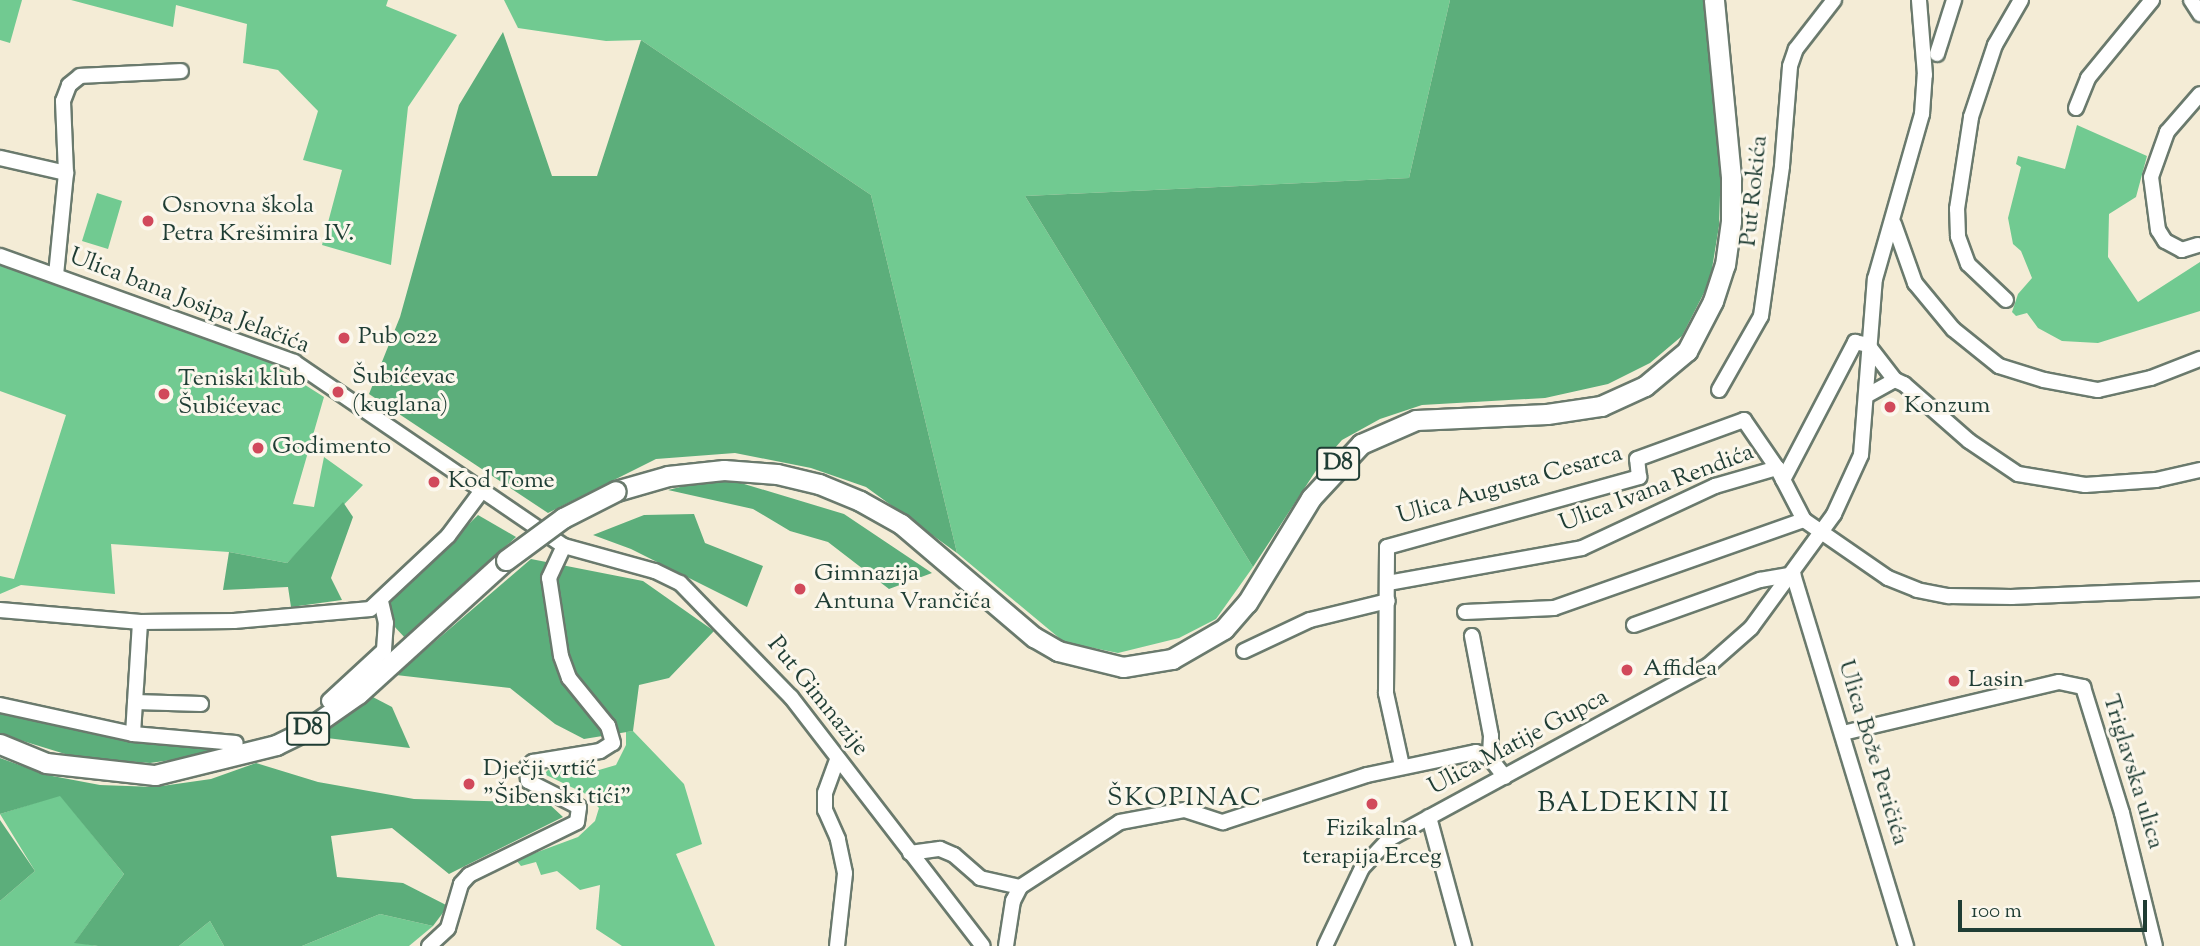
<!DOCTYPE html>
<html>
<head>
<meta charset="utf-8">
<style>
	body { margin:0 }
	#map { position:relative; width:2200px; height:946px; overflow:hidden; background:#f4ecd6; font-family:"Sorts Mill Goudy",serif }
	div>[style] { position:absolute }
	[style*='--x'] { left:calc(var(--x)*1px); top:calc(var(--y)*1px); width:calc(var(--w)*1px); rotate:calc(var(--a)*1deg) }
	.green>* { inset:0; background:#71ca91 }
	.forest>* { inset:0; background:#5cae7b }
	.roads { filter:drop-shadow(2px 0 #6a7a6d) drop-shadow(-2px 0 #6a7a6d) drop-shadow(0 2px #6a7a6d) drop-shadow(0 -2px #6a7a6d) }
	.minor>* { height:14px; margin:-7px; padding:0 7px; transform-origin:7px; border-radius:7px; background:#fff }
	.major>* { height:19px; margin:-9.5px; padding:0 9.5px; transform-origin:9.5px; border-radius:9.5px; background:#fff }
	.bridges { filter:drop-shadow(2px 0 #6a7a6d) drop-shadow(-2px 0 #6a7a6d) drop-shadow(0 2px #6a7a6d) drop-shadow(0 -2px #6a7a6d) }
	.major-bridge>* { height:19px; margin:-9.5px; padding:0 9.5px; transform-origin:9.5px; border-radius:9.5px; background:#fff }
	.dots>* { width:19px; height:19px; translate:-50% -50%; box-sizing:border-box; border:4px solid #fbf7ec; border-radius:50% }
	span { translate:-50% -50%; white-space:nowrap; text-align:center; line-height:1.15; -webkit-text-stroke:6px #fbf7ec; paint-order:stroke }
	.shield-label span { padding:2px 5px; background:#fbf7ec; border:2px solid; border-radius:5px; -webkit-text-stroke-width:0 }
	.shield-label { font-size:23px; color:#1f3d34; font-weight:700 }
	.street-label { font-size:24px; color:#1f3d34 }
	.poi-label { font-size:24px; color:#1f3d34 }
	.left { translate:0 -50%; text-align:left }
	.neighbourhood-label { font-size:26px; color:#1f3d34; letter-spacing:2px }
	.quarter-label { font-size:28px; color:#1f3d34; letter-spacing:2px }
	.scale { position:absolute; left:1958px; top:900px; width:189px; height:32px; box-sizing:border-box; border:4px solid #1f3d34; border-top:0; padding-left:9px; font-size:21px; line-height:24px; white-space:nowrap; color:#1f3d34; -webkit-text-stroke:5px #fbf7ec; paint-order:stroke }
</style>
</head>
<body>
<div id="map">
	<div class="green">
		<i style="clip-path:polygon(0 0,22px 0,10px 43px,0 40px)"></i>
		<i style="clip-path:polygon(71px 0,388px 0,386px 6px,457px 35px,408px 107px,391px 265px,322px 245px,342px 170px,303px 160px,318px 111px,278px 70px,243px 63px,247px 24px,176px 5px,173px 27px)"></i>
		<i style="clip-path:polygon(504px 0,1450px 0,1409px 178px,1025px 196px,1253px 567px,1216px 619px,1179px 638px,1118px 653px,1064px 642px,957px 553px,871px 195px,641px 40px,606px 41px,518px 28px)"></i>
		<i style="clip-path:polygon(2077px 125px,2147px 156px,2136px 197px,2109px 214px,2108px 257px,2138px 302px,2200px 262px,2200px 311px,2098px 343px,2062px 341px,2038px 328px,2027px 313px,2016px 316px,2012px 312px,2018px 294px,2032px 278px,2021px 251px,2013px 244px,2008px 218px,2021px 167px,2016px 164px,2018px 156px,2065px 169px)"></i>
		<i style="clip-path:polygon(97px 193px,122px 201px,108px 249px,82px 241px)"></i>
		<i style="clip-path:polygon(0 264px,269px 362px,324px 397px,293px 504px,314px 507px,324px 457px,363px 485px,287px 563px,229px 552px,111px 544px,115px 594px,21px 585px,0 594px,0 576px,14px 579px,66px 415px,0 391px)"></i>
		<i style="clip-path:polygon(633px 731px,684px 784px,702px 844px,676px 854px,715px 946px,622px 946px,596px 929px,600px 885px,580px 890px,557px 871px,541px 875px,536px 862px,521px 866px,516px 860px,578px 837px,595px 821px,599px 808px,586px 794px,544px 774px,549px 769px,599px 770px,616px 765px,626px 745px,626px 732px)"></i>
		<i style="clip-path:polygon(60px 795px,124px 874px,75px 942px,98px 946px,0 946px,0 901px,35px 871px,0 814px)"></i>
		<i style="clip-path:polygon(380px 914px,433px 926px,409px 946px,302px 946px)"></i>
		<i style="clip-path:polygon(210px 921px,224px 946px,179px 946px)"></i>
	</div>
	<div class="forest">
		<i style="clip-path:polygon(1450px 0,1703px 0,1721px 164px,1719px 226px,1710px 281px,1682px 336px,1650px 363px,1608px 384px,1545px 398px,1422px 405px,1380px 419px,1342px 440px,1319px 466px,1253px 567px,1025px 196px,1409px 178px)"></i>
		<i style="clip-path:polygon(503px 32px,552px 176px,597px 176px,641px 40px,871px 195px,957px 553px,866px 487px,811px 468px,735px 453px,656px 459px,548px 513px,369px 394px,400px 317px,459px 105px)"></i>
		<i style="clip-path:polygon(721px 477px,844px 514px,932px 573px,889px 589px,828px 542px,790px 531px,753px 509px,668px 490px)"></i>
		<i style="clip-path:polygon(343px 502px,353px 517px,331px 578px,342px 600px,291px 607px,288px 587px,223px 590px,229px 552px,287px 563px)"></i>
		<i style="clip-path:polygon(694px 514px,705px 543px,763px 566px,747px 607px,631px 549px,593px 535px,644px 515px)"></i>
		<i style="clip-path:polygon(478px 515px,516px 537px,406px 639px,380px 611px)"></i>
		<i style="clip-path:polygon(531px 559px,643px 581px,714px 631px,669px 678px,639px 685px,633px 731px,584px 739px,555px 724px,510px 688px,396px 675px)"></i>
		<i style="clip-path:polygon(369px 695px,392px 707px,410px 748px,310px 736px)"></i>
		<i style="clip-path:polygon(0 708px,215px 747px,214px 754px,150px 763px,75px 757px,0 734px)"></i>
		<i style="clip-path:polygon(0 758px,47px 775px,100px 785px,155px 787px,211px 779px,256px 763px,318px 782px,414px 799px,548px 803px,563px 817px,449px 874px,392px 828px,331px 836px,337px 877px,403px 883px,448px 906px,433px 926px,380px 914px,302px 946px,224px 946px,210px 921px,179px 946px,98px 946px,74px 943px,124px 874px,60px 796px,0 814px)"></i>
		<i style="clip-path:polygon(0 820px,35px 871px,0 901px)"></i>
	</div>
	<div class="roads">
		<div class="minor">
			<i style="--x:2191;--y:0;--w:17;--a:57"></i>
			<i style="--x:1937;--y:54;--w:57;--a:-72.5"></i>
			<i style="--x:2076;--y:108;--w:32;--a:-68"></i>
			<i style="--x:2088;--y:78;--w:101;--a:-50.6"></i>
			<i style="--x:0;--y:158;--w:68;--a:12.8"></i>
			<i style="--x:1894;--y:224;--w:63;--a:70.4"></i>
			<i style="--x:1915;--y:283;--w:60;--a:50.4"></i>
			<i style="--x:1953;--y:329;--w:59;--a:38.8"></i>
			<i style="--x:1999;--y:366;--w:47;--a:17.3"></i>
			<i style="--x:2044;--y:380;--w:55;--a:10.5"></i>
			<i style="--x:2098;--y:390;--w:54;--a:-12.8"></i>
			<i style="--x:2151;--y:378;--w:53;--a:-21.2"></i>
			<i style="--x:2198;--y:245;--w:17;--a:163"></i>
			<i style="--x:2182;--y:250;--w:19;--a:-152"></i>
			<i style="--x:2165;--y:241;--w:13;--a:-122"></i>
			<i style="--x:2158;--y:230;--w:53;--a:-97.5"></i>
			<i style="--x:2151;--y:177;--w:48;--a:-70.4"></i>
			<i style="--x:2167;--y:132;--w:50;--a:-49"></i>
			<i style="--x:0;--y:256;--w:313;--a:19.8"></i>
			<i style="--x:294;--y:362;--w:327;--a:34.3"></i>
			<i style="--x:564;--y:546;--w:94;--a:15.4"></i>
			<i style="--x:655;--y:571;--w:28;--a:26"></i>
			<i style="--x:680;--y:583;--w:159;--a:45.8"></i>
			<i style="--x:791;--y:697;--w:314;--a:52.4"></i>
			<i style="--x:56;--y:275;--w:102;--a:-84.4"></i>
			<i style="--x:66;--y:173;--w:72;--a:-92.4"></i>
			<i style="--x:63;--y:101;--w:17;--a:-69"></i>
			<i style="--x:69;--y:85;--w:14;--a:-39"></i>
			<i style="--x:80;--y:76;--w:101;--a:-2.8"></i>
			<i style="--x:2006;--y:300;--w:52;--a:-136.5"></i>
			<i style="--x:1968;--y:264;--w:30;--a:-110"></i>
			<i style="--x:1958;--y:236;--w:27;--a:-92"></i>
			<i style="--x:1957;--y:209;--w:93;--a:-81.3"></i>
			<i style="--x:1971;--y:117;--w:76;--a:-71.6"></i>
			<i style="--x:1995;--y:45;--w:52;--a:-60"></i>
			<i style="--x:1719;--y:390;--w:85;--a:-60.4"></i>
			<i style="--x:1761;--y:316;--w:151;--a:-82"></i>
			<i style="--x:1782;--y:166;--w:100;--a:-85.4"></i>
			<i style="--x:1790;--y:66;--w:18;--a:-71"></i>
			<i style="--x:1796;--y:49;--w:62;--a:-52.2"></i>
			<i style="--x:1866;--y:396;--w:33;--a:-29"></i>
			<i style="--x:1895;--y:380;--w:10;--a:24"></i>
			<i style="--x:1904;--y:384;--w:86;--a:41.2"></i>
			<i style="--x:1969;--y:441;--w:59;--a:34"></i>
			<i style="--x:2018;--y:474;--w:68;--a:9.3"></i>
			<i style="--x:2085;--y:485;--w:71;--a:-4"></i>
			<i style="--x:2156;--y:480;--w:45;--a:-12.8"></i>
			<i style="--x:1783;--y:480;--w:156;--a:-62.4"></i>
			<i style="--x:1855;--y:342;--w:13;--a:13"></i>
			<i style="--x:1868;--y:345;--w:44;--a:52.4"></i>
			<i style="--x:1388;--y:583;--w:197;--a:-10.2"></i>
			<i style="--x:1582;--y:548;--w:147;--a:-25"></i>
			<i style="--x:1715;--y:486;--w:65;--a:-16.2"></i>
			<i style="--x:0;--y:610;--w:141;--a:4.9"></i>
			<i style="--x:140;--y:622;--w:94;--a:-0.6"></i>
			<i style="--x:234;--y:621;--w:137;--a:-5"></i>
			<i style="--x:370;--y:609;--w:107;--a:-43.1"></i>
			<i style="--x:448;--y:536;--w:54;--a:-53.3"></i>
			<i style="--x:1465;--y:612;--w:89;--a:-2.6"></i>
			<i style="--x:1554;--y:608;--w:265;--a:-19.4"></i>
			<i style="--x:1634;--y:625;--w:134;--a:-19.7"></i>
			<i style="--x:1760;--y:580;--w:34;--a:-10"></i>
			<i style="--x:1793;--y:574;--w:389;--a:73.1"></i>
			<i style="--x:1472;--y:636;--w:102;--a:79.2"></i>
			<i style="--x:1491;--y:736;--w:22;--a:93"></i>
			<i style="--x:1244;--y:651;--w:73;--a:-25.2"></i>
			<i style="--x:1310;--y:620;--w:80;--a:-13.7"></i>
			<i style="--x:329;--y:701;--w:75;--a:-42.8"></i>
			<i style="--x:384;--y:650;--w:27;--a:-86"></i>
			<i style="--x:386;--y:623;--w:23;--a:-103"></i>
			<i style="--x:135;--y:702;--w:66;--a:1.7"></i>
			<i style="--x:0;--y:705;--w:136;--a:12.3"></i>
			<i style="--x:133;--y:734;--w:103;--a:5"></i>
			<i style="--x:1843;--y:733;--w:222;--a:-13.3"></i>
			<i style="--x:2059;--y:682;--w:25;--a:12"></i>
			<i style="--x:2083;--y:687;--w:132;--a:72.8"></i>
			<i style="--x:2122;--y:813;--w:137;--a:76.1"></i>
			<i style="--x:133;--y:734;--w:112;--a:-86.4"></i>
			<i style="--x:1402;--y:766;--w:75;--a:-102.4"></i>
			<i style="--x:1386;--y:693;--w:146;--a:-89.6"></i>
			<i style="--x:1387;--y:547;--w:262;--a:-15.5"></i>
			<i style="--x:1639;--y:477;--w:18;--a:-96"></i>
			<i style="--x:1637;--y:459;--w:114;--a:-20"></i>
			<i style="--x:1744;--y:420;--w:58;--a:55.5"></i>
			<i style="--x:1777;--y:468;--w:59;--a:62.6"></i>
			<i style="--x:1804;--y:520;--w:102;--a:34.6"></i>
			<i style="--x:1888;--y:578;--w:31;--a:22"></i>
			<i style="--x:1917;--y:590;--w:33;--a:11"></i>
			<i style="--x:1949;--y:596;--w:63;--a:0.9"></i>
			<i style="--x:2012;--y:597;--w:188;--a:-2.4"></i>
			<i style="--x:1429;--y:817;--w:134;--a:74.8"></i>
			<i style="--x:910;--y:853;--w:30;--a:-8"></i>
			<i style="--x:940;--y:849;--w:15;--a:23"></i>
			<i style="--x:954;--y:855;--w:35;--a:41"></i>
			<i style="--x:980;--y:878;--w:41;--a:12.7"></i>
			<i style="--x:429;--y:946;--w:26;--a:-43"></i>
			<i style="--x:448;--y:928;--w:46;--a:-73.5"></i>
			<i style="--x:461;--y:884;--w:12;--a:-48"></i>
			<i style="--x:469;--y:875;--w:120;--a:-26.1"></i>
			<i style="--x:577;--y:822;--w:15;--a:-82"></i>
			<i style="--x:579;--y:807;--w:57;--a:-153"></i>
			<i style="--x:528;--y:781;--w:14;--a:-94"></i>
			<i style="--x:527;--y:767;--w:8;--a:-40"></i>
			<i style="--x:533;--y:762;--w:68;--a:-9.3"></i>
			<i style="--x:600;--y:751;--w:15;--a:-32"></i>
			<i style="--x:613;--y:743;--w:18;--a:-106"></i>
			<i style="--x:608;--y:726;--w:62;--a:-129.1"></i>
			<i style="--x:569;--y:678;--w:23;--a:-110"></i>
			<i style="--x:561;--y:656;--w:79;--a:-98.7"></i>
			<i style="--x:549;--y:578;--w:35;--a:-65"></i>
			<i style="--x:837;--y:946;--w:73;--a:-83.7"></i>
			<i style="--x:845;--y:873;--w:35;--a:-102"></i>
			<i style="--x:838;--y:839;--w:32;--a:-114"></i>
			<i style="--x:825;--y:810;--w:17;--a:-90"></i>
			<i style="--x:825;--y:793;--w:37;--a:-70"></i>
			<i style="--x:1006;--y:946;--w:46;--a:-81.2"></i>
			<i style="--x:1013;--y:901;--w:16;--a:-63"></i>
			<i style="--x:1020;--y:887;--w:119;--a:-33"></i>
			<i style="--x:1120;--y:822;--w:66;--a:-10.5"></i>
			<i style="--x:1185;--y:810;--w:40;--a:18"></i>
			<i style="--x:1223;--y:822;--w:151;--a:-18.1"></i>
			<i style="--x:1367;--y:775;--w:111;--a:-11.9"></i>
			<i style="--x:1476;--y:752;--w:15;--a:23"></i>
			<i style="--x:1490;--y:758;--w:24;--a:52"></i>
			<i style="--x:1325;--y:946;--w:86;--a:-64.6"></i>
			<i style="--x:1362;--y:868;--w:40;--a:-47"></i>
			<i style="--x:1389;--y:839;--w:364;--a:-28.5"></i>
			<i style="--x:1709;--y:665;--w:56;--a:-41.4"></i>
			<i style="--x:1751;--y:628;--w:141;--a:-53.9"></i>
			<i style="--x:1834;--y:514;--w:65;--a:-65.4"></i>
			<i style="--x:1861;--y:455;--w:177;--a:-85.5"></i>
			<i style="--x:1875;--y:279;--w:172;--a:-74.1"></i>
			<i style="--x:1922;--y:114;--w:39;--a:-86"></i>
			<i style="--x:1925;--y:75;--w:75;--a:-94.6"></i>
		</div>
		<div class="major">
			<i style="--x:616;--y:491;--w:54;--a:-16.1"></i>
			<i style="--x:668;--y:476;--w:56;--a:-6.1"></i>
			<i style="--x:724;--y:470;--w:53;--a:4.3"></i>
			<i style="--x:777;--y:474;--w:43;--a:13.4"></i>
			<i style="--x:819;--y:484;--w:44;--a:22.5"></i>
			<i style="--x:860;--y:501;--w:47;--a:29.3"></i>
			<i style="--x:901;--y:524;--w:175;--a:40.4"></i>
			<i style="--x:1034;--y:637;--w:28;--a:30"></i>
			<i style="--x:1058;--y:651;--w:67;--a:13.8"></i>
			<i style="--x:1123;--y:667;--w:50;--a:-9.3"></i>
			<i style="--x:1172;--y:659;--w:60;--a:-30"></i>
			<i style="--x:1224;--y:629;--w:35;--a:-49"></i>
			<i style="--x:1247;--y:603;--w:123;--a:-58.6"></i>
			<i style="--x:1311;--y:498;--w:74;--a:-47.2"></i>
			<i style="--x:1361;--y:444;--w:60;--a:-23.6"></i>
			<i style="--x:1416;--y:420;--w:131;--a:-2.6"></i>
			<i style="--x:1547;--y:414;--w:55;--a:-8.4"></i>
			<i style="--x:1601;--y:406;--w:48;--a:-24.4"></i>
			<i style="--x:1645;--y:386;--w:55;--a:-39.8"></i>
			<i style="--x:1687;--y:351;--w:56;--a:-62.5"></i>
			<i style="--x:1713;--y:301;--w:38;--a:-72"></i>
			<i style="--x:1725;--y:265;--w:44;--a:-82.2"></i>
			<i style="--x:1731;--y:221;--w:44;--a:-90"></i>
			<i style="--x:1731;--y:177;--w:178;--a:-95.5"></i>
			<i style="--x:0;--y:744;--w:50;--a:22.4"></i>
			<i style="--x:46;--y:763;--w:110;--a:6.3"></i>
			<i style="--x:155;--y:775;--w:125;--a:-13.9"></i>
			<i style="--x:276;--y:745;--w:32;--a:-26"></i>
			<i style="--x:305;--y:731;--w:65;--a:-34.9"></i>
			<i style="--x:358;--y:694;--w:200;--a:-42.2"></i>
		</div>
	</div>
	<div class="bridges">
		<div class="major-bridge">
			<i style="--x:506;--y:560;--w:71;--a:-36.4"></i>
			<i style="--x:563;--y:518;--w:59;--a:-27"></i>
		</div>
	</div>
	<div class="dots">
		<i style="left:148px;top:221px;background:#d1495b"></i>
		<i style="left:344px;top:338px;background:#d1495b"></i>
		<i style="left:338px;top:392px;background:#d1495b"></i>
		<i style="left:164px;top:394px;background:#d1495b"></i>
		<i style="left:1890px;top:407px;background:#d1495b"></i>
		<i style="left:258px;top:448px;background:#d1495b"></i>
		<i style="left:434px;top:482px;background:#d1495b"></i>
		<i style="left:800px;top:589px;background:#d1495b"></i>
		<i style="left:1627px;top:670px;background:#d1495b"></i>
		<i style="left:1954px;top:681px;background:#d1495b"></i>
		<i style="left:469px;top:784px;background:#d1495b"></i>
		<i style="left:1372px;top:804px;background:#d1495b"></i>
	</div>
	<div class="shield-label">
		<span style="left:1338px;top:464px">D8</span>
		<span style="left:308px;top:729px">D8</span>
	</div>
	<div class="street-label">
		<span style="left:1755px;top:191px;rotate:-84deg">Put Rokića</span>
		<span style="left:189px;top:302px;rotate:21deg">Ulica bana Josipa Jelačića</span>
		<span style="left:1510px;top:486px;rotate:-16deg">Ulica Augusta Cesarca</span>
		<span style="left:1657px;top:489px;rotate:-21deg">Ulica Ivana Rendića</span>
		<span style="left:817px;top:697px;rotate:51deg">Put Gimnazije</span>
		<span style="left:1519px;top:743px;rotate:-28deg">Ulica Matije Gupca</span>
		<span style="left:1872px;top:753px;rotate:73deg">Ulica Bože Peričića</span>
		<span style="left:2132px;top:772px;rotate:73deg">Triglavska ulica</span>
	</div>
	<div class="poi-label">
		<span class="left" style="left:162px;top:221px">Osnovna škola<br>Petra Krešimira IV.</span>
		<span class="left" style="left:358px;top:338px">Pub 022</span>
		<span class="left" style="left:352px;top:392px">Šubićevac<br>(kuglana)</span>
		<span class="left" style="left:178px;top:394px">Teniski klub<br>Šubićevac</span>
		<span class="left" style="left:1904px;top:407px">Konzum</span>
		<span class="left" style="left:272px;top:448px">Godimento</span>
		<span class="left" style="left:448px;top:482px">Kod Tome</span>
		<span class="left" style="left:814px;top:589px">Gimnazija<br>Antuna Vrančića</span>
		<span class="left" style="left:1643px;top:670px">Affidea</span>
		<span class="left" style="left:1968px;top:681px">Lasin</span>
		<span class="left" style="left:483px;top:784px">Dječji vrtić<br>"Šibenski tići"</span>
		<span style="left:1372px;top:844px">Fizikalna<br>terapija Erceg</span>
	</div>
	<div class="neighbourhood-label">
		<span style="left:1185px;top:799px">ŠKOPINAC</span>
	</div>
	<div class="quarter-label">
		<span style="left:1634px;top:804px">BALDEKIN II</span>
	</div>
	<div class="scale">100 m</div>
</div>
</body>
</html>
